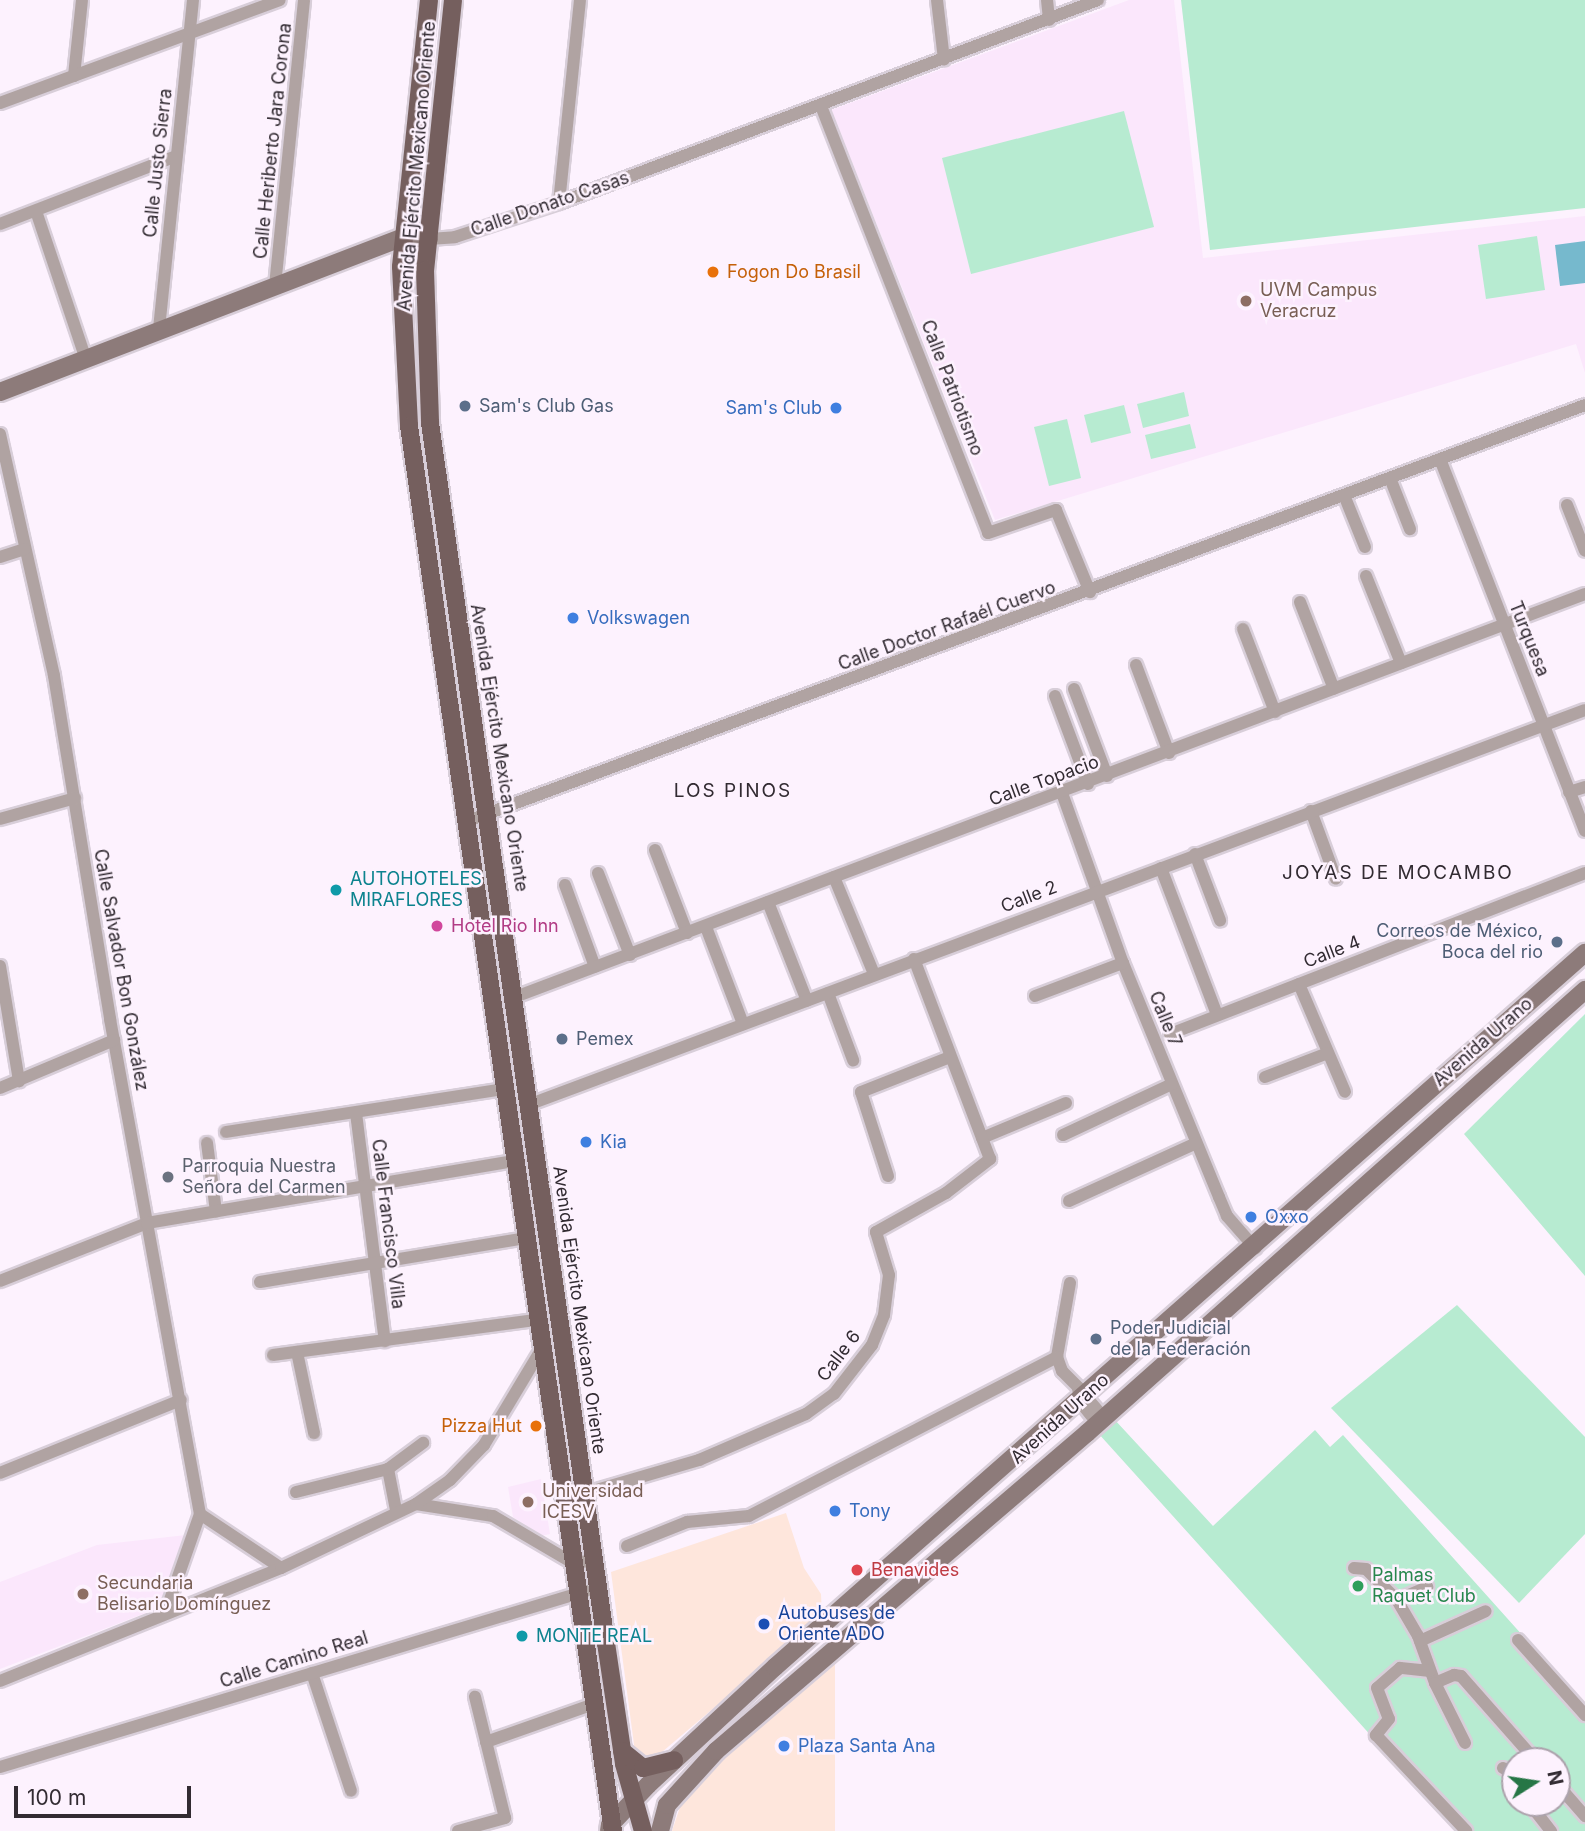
<!DOCTYPE html>
<html>
<head>
<meta charset="utf-8">
<style>
	body { margin:0 }
	#map { position:relative; width:1585px; height:1831px; overflow:hidden; background:#fdf2fe; font-family:Inter,sans-serif }
	div>[style] { position:absolute }
	[style*='--x'] { left:calc(var(--x)*1px); top:calc(var(--y)*1px); width:calc(var(--w)*1px); rotate:calc(var(--a)*1deg) }
	.commercial>* { inset:0; background:#fee6dc }
	.built>* { inset:0; background:#fbe7fc }
	.green>* { inset:0; background:#b7ebd1 }
	.water>* { inset:0; background:#76b9cd }
	.roads { filter:drop-shadow(2px 0 #d8ced9) drop-shadow(-2px 0 #d8ced9) drop-shadow(0 2px #d8ced9) drop-shadow(0 -2px #d8ced9) }
	.street>* { height:12px; margin:-6px; padding:0 6px; transform-origin:6px; border-radius:6px; background:#b0a3a2 }
	.secondary>* { height:18px; margin:-9px; padding:0 9px; transform-origin:9px; border-radius:9px; background:#8d7b7a }
	.primary>* { height:18px; margin:-9px; padding:0 9px; transform-origin:9px; border-radius:9px; background:#755f5e }
	.dots>* { width:19px; height:19px; translate:-50% -50%; box-sizing:border-box; border:4px solid #fdf2fe; border-radius:50% }
	span { translate:-50% -50%; white-space:nowrap; text-align:center; line-height:1.15; -webkit-text-stroke:5px #fdf2fe; paint-order:stroke }
	.street-label { font-size:18px; color:#322b32 }
	.food-label { font-size:18px; color:#c56008 }
	.left { translate:0 -50%; text-align:left }
	.right { translate:-100% -50%; text-align:right }
	.education-label { font-size:18px; color:#785e54 }
	.service-label { font-size:18px; color:#4e5e75 }
	.shop-label { font-size:18px; color:#366cbe }
	.culture-label { font-size:18px; color:#0d838f }
	.hotel-label { font-size:18px; color:#b23c85 }
	.worship-label { font-size:18px; color:#5b616d }
	.health-label { font-size:18px; color:#be3a42 }
	.leisure-label { font-size:18px; color:#27864d }
	.transit-label { font-size:18px; color:#164399 }
	.neighbourhood-label { font-size:19px; color:#322b32; letter-spacing:2px }
	.north { position:absolute; left:1501px; top:1747px; width:70px; height:70px; box-sizing:border-box; background:#fdf2fe; border:2px solid #aca2ac; border-radius:50%; rotate:78deg; font-size:19px; font-weight:700; line-height:28px; text-align:center; color:#322b32 }
	.north::after { content:''; display:block; margin:auto; width:24px; height:32px; background:#267646; clip-path:polygon(50% 0,100% 100%,50% 72%,0 100%) }
	.scale { position:absolute; left:14px; top:1786px; width:177px; height:32px; box-sizing:border-box; border:4px solid #322b32; border-top:0; padding-left:9px; font-size:21px; line-height:24px; white-space:nowrap; color:#322b32; -webkit-text-stroke:5px #fdf2fe; paint-order:stroke }
</style>
</head>
<body>
<div id="map">
	<div class="commercial">
		<i style="clip-path:polygon(786px 1513px,804px 1568px,821px 1594px,822px 1616px,655px 1758px,644px 1758px,635px 1752px,611px 1572px)"></i>
		<i style="clip-path:polygon(835px 1654px,835px 1831px,672px 1831px,683px 1798px,703px 1769px)"></i>
	</div>
	<div class="built">
		<i style="clip-path:polygon(1129px 0,1174px 0,1203px 258px,1585px 216px,1585px 373px,1576px 344px,995px 520px,831px 110px)"></i>
		<i style="clip-path:polygon(541px 1479px,550px 1534px,541px 1536px,513px 1517px,508px 1487px)"></i>
		<i style="clip-path:polygon(186px 1535px,161px 1607px,0 1669px,0 1582px,97px 1545px)"></i>
	</div>
	<div class="green">
		<i style="clip-path:polygon(1181px 0,1585px 0,1585px 208px,1210px 250px)"></i>
		<i style="clip-path:polygon(1124px 111px,1154px 227px,971px 274px,942px 158px)"></i>
		<i style="clip-path:polygon(1537px 236px,1545px 290px,1486px 299px,1478px 245px)"></i>
		<i style="clip-path:polygon(1184px 392px,1189px 416px,1143px 428px,1137px 404px)"></i>
		<i style="clip-path:polygon(1124px 405px,1131px 433px,1091px 443px,1084px 415px)"></i>
		<i style="clip-path:polygon(1067px 419px,1081px 478px,1049px 486px,1034px 427px)"></i>
		<i style="clip-path:polygon(1190px 424px,1196px 448px,1151px 459px,1145px 435px)"></i>
		<i style="clip-path:polygon(1585px 1014px,1585px 1276px,1464px 1134px)"></i>
		<i style="clip-path:polygon(1457px 1305px,1585px 1437px,1585px 1534px,1519px 1603px,1331px 1408px)"></i>
		<i style="clip-path:polygon(evenodd,1114px 1419px,1213px 1526px,1315px 1430px,1330px 1447px,1343px 1435px,1585px 1705px,1585px 1831px,1457px 1831px,1098px 1433px,1114px 1419px,1515px 1761px,1557px 1761px,1557px 1803px,1515px 1803px,1515px 1761px)"></i>
	</div>
	<div class="water">
		<i style="clip-path:polygon(1585px 241px,1585px 283px,1560px 286px,1555px 245px)"></i>
	</div>
	<div class="roads">
		<div class="street">
			<i style="--x:937;--y:0;--w:60;--a:83.3"></i>
			<i style="--x:1047;--y:0;--w:20;--a:84"></i>
			<i style="--x:74;--y:76;--w:76;--a:-84"></i>
			<i style="--x:0;--y:103;--w:298;--a:-20.2"></i>
			<i style="--x:821;--y:106;--w:458;--a:68.6"></i>
			<i style="--x:988;--y:533;--w:72;--a:-18.7"></i>
			<i style="--x:1056;--y:510;--w:89;--a:67.5"></i>
			<i style="--x:559;--y:203;--w:204;--a:-84.1"></i>
			<i style="--x:36;--y:211;--w:157;--a:71.4"></i>
			<i style="--x:0;--y:224;--w:189;--a:-21.1"></i>
			<i style="--x:429;--y:239;--w:26;--a:-4"></i>
			<i style="--x:455;--y:237;--w:109;--a:-18.1"></i>
			<i style="--x:559;--y:203;--w:576;--a:-20.64"></i>
			<i style="--x:275;--y:286;--w:287;--a:-84.2"></i>
			<i style="--x:159;--y:329;--w:331;--a:-84.1"></i>
			<i style="--x:0;--y:434;--w:248;--a:77.4"></i>
			<i style="--x:54;--y:676;--w:348;--a:80.7"></i>
			<i style="--x:110;--y:1019;--w:503;--a:79.7"></i>
			<i style="--x:200;--y:1514;--w:106;--a:109.3"></i>
			<i style="--x:1440;--y:459;--w:399;--a:68.7"></i>
			<i style="--x:1390;--y:478;--w:55;--a:68.6"></i>
			<i style="--x:1344;--y:495;--w:56;--a:68"></i>
			<i style="--x:1567;--y:505;--w:49;--a:68.6"></i>
			<i style="--x:0;--y:557;--w:26;--a:-18"></i>
			<i style="--x:1366;--y:576;--w:94;--a:68.1"></i>
			<i style="--x:1300;--y:602;--w:93;--a:68.7"></i>
			<i style="--x:1243;--y:629;--w:89;--a:68.9"></i>
			<i style="--x:1136;--y:665;--w:94;--a:69.4"></i>
			<i style="--x:1074;--y:689;--w:93;--a:69.2"></i>
			<i style="--x:1055;--y:696;--w:94;--a:69.4"></i>
			<i style="--x:1569;--y:792;--w:17;--a:-17"></i>
			<i style="--x:1062;--y:793;--w:181;--a:70.3"></i>
			<i style="--x:1123;--y:963;--w:253;--a:67.7"></i>
			<i style="--x:1219;--y:1197;--w:21;--a:67"></i>
			<i style="--x:1227;--y:1216;--w:43;--a:48.8"></i>
			<i style="--x:1311;--y:811;--w:72;--a:69.8"></i>
			<i style="--x:0;--y:819;--w:78;--a:-15.6"></i>
			<i style="--x:465;--y:822;--w:1195;--a:-20.42"></i>
			<i style="--x:655;--y:850;--w:89;--a:68.9"></i>
			<i style="--x:1195;--y:854;--w:71;--a:69.3"></i>
			<i style="--x:1161;--y:868;--w:157;--a:69.1"></i>
			<i style="--x:598;--y:873;--w:88;--a:68.7"></i>
			<i style="--x:834;--y:877;--w:105;--a:67.6"></i>
			<i style="--x:565;--y:885;--w:87;--a:69.9"></i>
			<i style="--x:768;--y:902;--w:106;--a:68.5"></i>
			<i style="--x:706;--y:927;--w:104;--a:69.1"></i>
			<i style="--x:0;--y:966;--w:117;--a:80.6"></i>
			<i style="--x:1299;--y:984;--w:117;--a:66.9"></i>
			<i style="--x:828;--y:993;--w:72;--a:69.5"></i>
			<i style="--x:1035;--y:996;--w:94;--a:-20.6"></i>
			<i style="--x:515;--y:997;--w:1143;--a:-20.64"></i>
			<i style="--x:1170;--y:1034;--w:445;--a:-21.2"></i>
			<i style="--x:1265;--y:1077;--w:67;--a:-20.9"></i>
			<i style="--x:0;--y:1088;--w:124;--a:-22.8"></i>
			<i style="--x:528;--y:1105;--w:1128;--a:-20.49"></i>
			<i style="--x:356;--y:1113;--w:230;--a:82.8"></i>
			<i style="--x:226;--y:1132;--w:281;--a:-8.8"></i>
			<i style="--x:1063;--y:1135;--w:120;--a:-25.1"></i>
			<i style="--x:982;--y:1138;--w:91;--a:-22.6"></i>
			<i style="--x:207;--y:1143;--w:69;--a:82.5"></i>
			<i style="--x:888;--y:1176;--w:88;--a:-107.8"></i>
			<i style="--x:861;--y:1092;--w:96;--a:-21.5"></i>
			<i style="--x:1069;--y:1201;--w:140;--a:-24.5"></i>
			<i style="--x:0;--y:1281;--w:158;--a:-21.5"></i>
			<i style="--x:147;--y:1223;--w:372;--a:-9.6"></i>
			<i style="--x:260;--y:1282;--w:269;--a:-9.4"></i>
			<i style="--x:1070;--y:1283;--w:75;--a:100"></i>
			<i style="--x:1057;--y:1357;--w:15;--a:70"></i>
			<i style="--x:1062;--y:1371;--w:23;--a:45"></i>
			<i style="--x:297;--y:1352;--w:83;--a:78.1"></i>
			<i style="--x:273;--y:1355;--w:266;--a:-7.6"></i>
			<i style="--x:1098;--y:1424;--w:28;--a:-129"></i>
			<i style="--x:1080;--y:1402;--w:15;--a:-98"></i>
			<i style="--x:1078;--y:1387;--w:40;--a:50"></i>
			<i style="--x:388;--y:1469;--w:42;--a:79"></i>
			<i style="--x:0;--y:1473;--w:195;--a:-22"></i>
			<i style="--x:296;--y:1492;--w:95;--a:-14"></i>
			<i style="--x:388;--y:1469;--w:44;--a:-36.6"></i>
			<i style="--x:562;--y:1500;--w:143;--a:-16.3"></i>
			<i style="--x:699;--y:1460;--w:116;--a:-23.3"></i>
			<i style="--x:806;--y:1414;--w:34;--a:-36"></i>
			<i style="--x:834;--y:1394;--w:62;--a:-52.2"></i>
			<i style="--x:872;--y:1345;--w:32;--a:-68"></i>
			<i style="--x:884;--y:1315;--w:40;--a:-82.9"></i>
			<i style="--x:889;--y:1275;--w:45;--a:-106.8"></i>
			<i style="--x:876;--y:1232;--w:80;--a:-29.1"></i>
			<i style="--x:946;--y:1193;--w:56;--a:-37.7"></i>
			<i style="--x:990;--y:1159;--w:214;--a:-110.8"></i>
			<i style="--x:416;--y:1504;--w:78;--a:8.9"></i>
			<i style="--x:493;--y:1516;--w:91;--a:30.5"></i>
			<i style="--x:571;--y:1562;--w:24;--a:-2"></i>
			<i style="--x:200;--y:1514;--w:97;--a:33.7"></i>
			<i style="--x:627;--y:1546;--w:65;--a:-21.8"></i>
			<i style="--x:687;--y:1522;--w:62;--a:-5.5"></i>
			<i style="--x:749;--y:1516;--w:347;--a:-27.3"></i>
			<i style="--x:1354;--y:1568;--w:12;--a:5"></i>
			<i style="--x:1366;--y:1569;--w:44;--a:45"></i>
			<i style="--x:1397;--y:1600;--w:42;--a:59.7"></i>
			<i style="--x:1418;--y:1636;--w:50;--a:70.1"></i>
			<i style="--x:1435;--y:1683;--w:21;--a:-23"></i>
			<i style="--x:1454;--y:1675;--w:7;--a:8"></i>
			<i style="--x:1461;--y:1676;--w:113;--a:48.6"></i>
			<i style="--x:1397;--y:1600;--w:33;--a:-23"></i>
			<i style="--x:1518;--y:1640;--w:101;--a:48.2"></i>
			<i style="--x:1420;--y:1641;--w:72;--a:-24.4"></i>
			<i style="--x:1430;--y:1671;--w:30;--a:-174"></i>
			<i style="--x:1400;--y:1668;--w:30;--a:139"></i>
			<i style="--x:1377;--y:1688;--w:33;--a:69"></i>
			<i style="--x:1389;--y:1719;--w:21;--a:129"></i>
			<i style="--x:1376;--y:1735;--w:132;--a:46.8"></i>
			<i style="--x:312;--y:1673;--w:124;--a:71.7"></i>
			<i style="--x:0;--y:1681;--w:303;--a:-21.9"></i>
			<i style="--x:281;--y:1568;--w:149;--a:-25.4"></i>
			<i style="--x:416;--y:1504;--w:42;--a:-35.2"></i>
			<i style="--x:450;--y:1480;--w:49;--a:-45.8"></i>
			<i style="--x:484;--y:1445;--w:111;--a:-59"></i>
			<i style="--x:1435;--y:1683;--w:67;--a:63.4"></i>
			<i style="--x:486;--y:1742;--w:114;--a:-19.4"></i>
			<i style="--x:0;--y:1767;--w:612;--a:-16.72"></i>
			<i style="--x:1503;--y:1768;--w:13;--a:27"></i>
			<i style="--x:1557;--y:1784;--w:43;--a:48.8"></i>
			<i style="--x:1529;--y:1803;--w:36;--a:52"></i>
			<i style="--x:458;--y:1831;--w:49;--a:-15.5"></i>
			<i style="--x:505;--y:1818;--w:125;--a:-103.9"></i>
		</div>
		<div class="secondary">
			<i style="--x:0;--y:392;--w:432;--a:-21"></i>
			<i style="--x:403;--y:237;--w:26;--a:4"></i>
			<i style="--x:609;--y:1831;--w:6;--a:-81"></i>
			<i style="--x:610;--y:1825;--w:55;--a:-46.5"></i>
			<i style="--x:648;--y:1785;--w:173;--a:-42.9"></i>
			<i style="--x:775;--y:1667;--w:1080;--a:-41.4"></i>
			<i style="--x:660;--y:1831;--w:27;--a:-75"></i>
			<i style="--x:667;--y:1805;--w:73;--a:-47.8"></i>
			<i style="--x:716;--y:1751;--w:489;--a:-40.6"></i>
			<i style="--x:1087;--y:1433;--w:667;--a:-41.65"></i>
		</div>
		<div class="primary">
			<i style="--x:429;--y:0;--w:268;--a:96"></i>
			<i style="--x:401;--y:267;--w:159;--a:87.1"></i>
			<i style="--x:409;--y:426;--w:1420;--a:81.74"></i>
			<i style="--x:453;--y:0;--w:271;--a:95.9"></i>
			<i style="--x:425;--y:270;--w:153;--a:88.1"></i>
			<i style="--x:430;--y:423;--w:1233;--a:81.79"></i>
			<i style="--x:606;--y:1643;--w:122;--a:81.5"></i>
			<i style="--x:624;--y:1764;--w:70;--a:74.2"></i>
			<i style="--x:622;--y:1751;--w:27;--a:39"></i>
			<i style="--x:643;--y:1768;--w:32;--a:-14"></i>
		</div>
	</div>
	<div class="dots">
		<i style="left:713px;top:272px;background:#e8710a"></i>
		<i style="left:1246px;top:301px;background:#8d6e63"></i>
		<i style="left:465px;top:406px;background:#5c6f8a"></i>
		<i style="left:836px;top:408px;background:#3f7fe0"></i>
		<i style="left:573px;top:618px;background:#3f7fe0"></i>
		<i style="left:336px;top:890px;background:#0f9aa8"></i>
		<i style="left:437px;top:926px;background:#d1479c"></i>
		<i style="left:1557px;top:942px;background:#5c6f8a"></i>
		<i style="left:562px;top:1039px;background:#5c6f8a"></i>
		<i style="left:586px;top:1142px;background:#3f7fe0"></i>
		<i style="left:168px;top:1177px;background:#6b7280"></i>
		<i style="left:1251px;top:1217px;background:#3f7fe0"></i>
		<i style="left:1096px;top:1339px;background:#5c6f8a"></i>
		<i style="left:536px;top:1426px;background:#e8710a"></i>
		<i style="left:528px;top:1502px;background:#8d6e63"></i>
		<i style="left:835px;top:1511px;background:#3f7fe0"></i>
		<i style="left:857px;top:1570px;background:#e0444e"></i>
		<i style="left:1358px;top:1586px;background:#2e9e5b"></i>
		<i style="left:83px;top:1594px;background:#8d6e63"></i>
		<i style="left:764px;top:1624px;background:#1a4fb4"></i>
		<i style="left:522px;top:1636px;background:#0f9aa8"></i>
		<i style="left:784px;top:1746px;background:#3f7fe0"></i>
	</div>
	<div class="street-label">
		<span style="left:273px;top:141px;rotate:-84deg">Calle Heriberto Jara Corona</span>
		<span style="left:158px;top:163px;rotate:-84deg">Calle Justo Sierra</span>
		<span style="left:417px;top:166px;rotate:-85deg">Avenida Ejército Mexicano Oriente</span>
		<span style="left:550px;top:204px;rotate:-19deg">Calle Donato Casas</span>
		<span style="left:952px;top:388px;rotate:69deg">Calle Patriotismo</span>
		<span style="left:947px;top:626px;rotate:-20deg">Calle Doctor Rafaél Cuervo</span>
		<span style="left:1529px;top:639px;rotate:68deg">Turquesa</span>
		<span style="left:499px;top:748px;rotate:81deg">Avenida Ejército Mexicano Oriente</span>
		<span style="left:1044px;top:781px;rotate:-20deg">Calle Topacio</span>
		<span style="left:1029px;top:897px;rotate:-21deg">Calle 2</span>
		<span style="left:1332px;top:952px;rotate:-21deg">Calle 4</span>
		<span style="left:121px;top:970px;rotate:80deg">Calle Salvador Bon González</span>
		<span style="left:1165px;top:1019px;rotate:68deg">Calle 7</span>
		<span style="left:1483px;top:1042px;rotate:-41deg">Avenida Urano</span>
		<span style="left:388px;top:1224px;rotate:83deg">Calle Francisco Villa</span>
		<span style="left:579px;top:1310px;rotate:82deg">Avenida Ejército Mexicano Oriente</span>
		<span style="left:839px;top:1356px;rotate:-53deg">Calle 6</span>
		<span style="left:1060px;top:1419px;rotate:-42deg">Avenida Urano</span>
		<span style="left:294px;top:1660px;rotate:-17deg">Calle Camino Real</span>
	</div>
	<div class="food-label">
		<span class="left" style="left:727px;top:272px">Fogon Do Brasil</span>
		<span class="right" style="left:522px;top:1426px">Pizza Hut</span>
	</div>
	<div class="education-label">
		<span class="left" style="left:1260px;top:301px">UVM Campus<br>Veracruz</span>
		<span class="left" style="left:542px;top:1502px">Universidad<br>ICESV</span>
		<span class="left" style="left:97px;top:1594px">Secundaria<br>Belisario Domínguez</span>
	</div>
	<div class="service-label">
		<span class="left" style="left:479px;top:406px">Sam's Club Gas</span>
		<span class="right" style="left:1543px;top:942px">Correos de México,<br>Boca del rio</span>
		<span class="left" style="left:576px;top:1039px">Pemex</span>
		<span class="left" style="left:1110px;top:1339px">Poder Judicial<br>de la Federación</span>
	</div>
	<div class="shop-label">
		<span class="right" style="left:822px;top:408px">Sam's Club</span>
		<span class="left" style="left:587px;top:618px">Volkswagen</span>
		<span class="left" style="left:600px;top:1142px">Kia</span>
		<span class="left" style="left:1265px;top:1217px">Oxxo</span>
		<span class="left" style="left:849px;top:1511px">Tony</span>
		<span class="left" style="left:798px;top:1746px">Plaza Santa Ana</span>
	</div>
	<div class="culture-label">
		<span class="left" style="left:350px;top:890px">AUTOHOTELES<br>MIRAFLORES</span>
		<span class="left" style="left:536px;top:1636px">MONTE REAL</span>
	</div>
	<div class="hotel-label">
		<span class="left" style="left:451px;top:926px">Hotel Rio Inn</span>
	</div>
	<div class="worship-label">
		<span class="left" style="left:182px;top:1177px">Parroquia Nuestra<br>Señora del Carmen</span>
	</div>
	<div class="health-label">
		<span class="left" style="left:871px;top:1570px">Benavides</span>
	</div>
	<div class="leisure-label">
		<span class="left" style="left:1372px;top:1586px">Palmas<br>Raquet Club</span>
	</div>
	<div class="transit-label">
		<span class="left" style="left:778px;top:1624px">Autobuses de<br>Oriente ADO</span>
	</div>
	<div class="neighbourhood-label">
		<span style="left:733px;top:791px">LOS PINOS</span>
		<span style="left:1398px;top:873px">JOYAS DE MOCAMBO</span>
	</div>
	<div class="north">N</div>
	<div class="scale">100 m</div>
</div>
</body>
</html>
